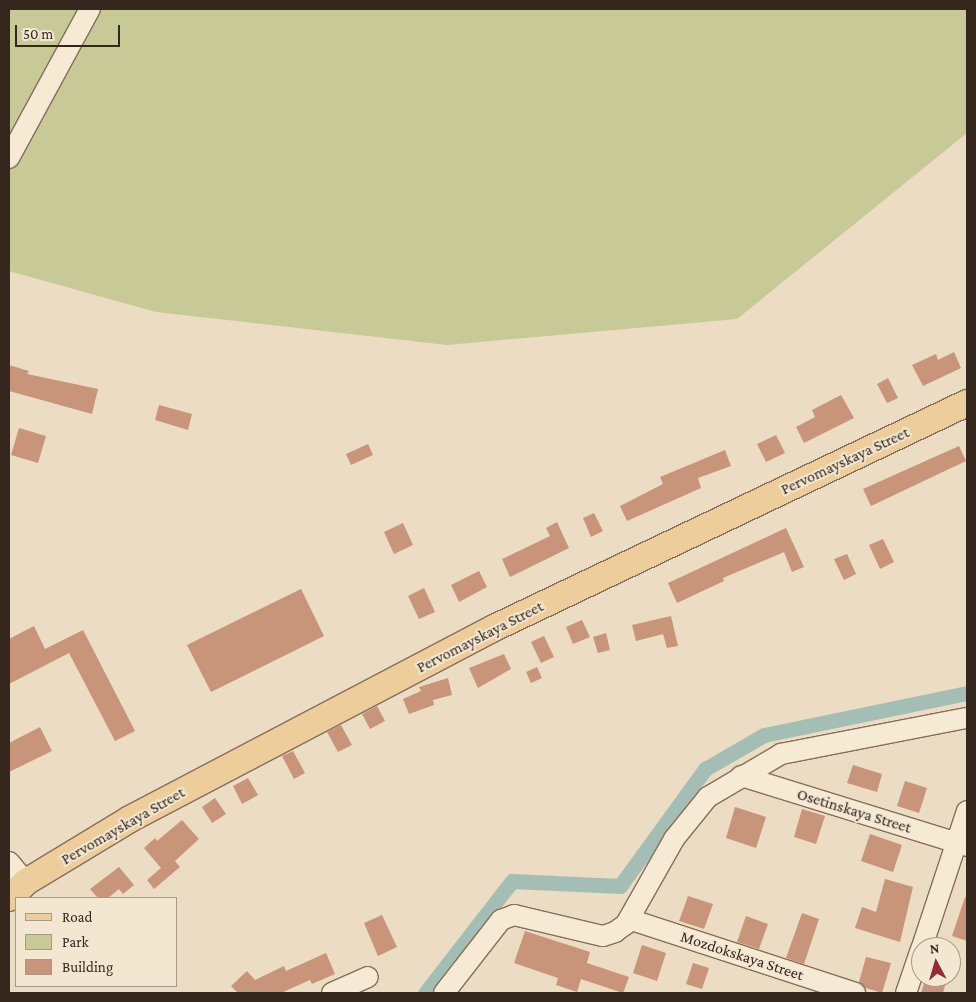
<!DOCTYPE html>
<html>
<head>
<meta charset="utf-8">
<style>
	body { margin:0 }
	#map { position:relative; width:976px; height:1002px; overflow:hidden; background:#ebdcc3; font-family:"Crimson Pro",serif }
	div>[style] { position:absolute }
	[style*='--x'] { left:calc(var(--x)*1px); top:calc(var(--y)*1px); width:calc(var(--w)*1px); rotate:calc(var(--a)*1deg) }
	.green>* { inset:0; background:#c7c997 }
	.canal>* { height:15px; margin:-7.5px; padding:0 7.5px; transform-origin:7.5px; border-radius:7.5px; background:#a5beb5 }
	.building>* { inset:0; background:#c8947a }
	.roads { filter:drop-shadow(1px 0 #856e5b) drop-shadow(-1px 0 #856e5b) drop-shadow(0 1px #856e5b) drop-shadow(0 -1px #856e5b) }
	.minor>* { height:20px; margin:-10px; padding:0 10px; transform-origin:10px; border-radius:10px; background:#f7ead5 }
	.major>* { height:26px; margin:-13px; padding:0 13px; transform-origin:13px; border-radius:13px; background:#edcd9c }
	span { translate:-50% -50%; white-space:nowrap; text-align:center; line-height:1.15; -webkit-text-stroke:4px #f3e7d2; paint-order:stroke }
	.street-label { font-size:16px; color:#35271e }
	.frame { position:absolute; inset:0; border:10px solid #35271e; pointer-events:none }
	.legend { position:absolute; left:15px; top:897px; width:162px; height:90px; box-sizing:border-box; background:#f3e7d2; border:1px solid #a79a8a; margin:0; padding:6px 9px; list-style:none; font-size:15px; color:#35271e }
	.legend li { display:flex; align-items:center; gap:10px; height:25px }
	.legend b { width:25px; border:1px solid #a79a8a }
	.north { position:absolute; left:911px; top:937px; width:50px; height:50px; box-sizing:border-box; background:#f3e7d2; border:1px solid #a79a8a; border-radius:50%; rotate:354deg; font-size:14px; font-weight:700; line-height:20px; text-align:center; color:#35271e }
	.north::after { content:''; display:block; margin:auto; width:18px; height:22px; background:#902e36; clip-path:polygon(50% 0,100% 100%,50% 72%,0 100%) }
	.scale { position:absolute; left:15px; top:25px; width:105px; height:22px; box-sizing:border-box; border:2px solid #35271e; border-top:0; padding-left:6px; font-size:15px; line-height:18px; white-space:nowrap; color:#35271e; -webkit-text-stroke:4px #f3e7d2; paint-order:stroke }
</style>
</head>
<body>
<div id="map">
	<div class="green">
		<i style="clip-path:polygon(9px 9px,967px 9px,967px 133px,737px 319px,447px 345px,156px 312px,9px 271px)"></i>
	</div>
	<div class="canal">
		<i style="--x:425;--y:993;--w:142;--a:-52.2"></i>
		<i style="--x:512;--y:881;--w:108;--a:2.7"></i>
		<i style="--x:620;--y:886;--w:145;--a:-54"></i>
		<i style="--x:705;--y:769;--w:68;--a:-30"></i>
		<i style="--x:764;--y:735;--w:207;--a:-11.7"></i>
	</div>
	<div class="building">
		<i style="clip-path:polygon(954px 352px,961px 368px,923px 386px,912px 365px,936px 354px,938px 360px)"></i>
		<i style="clip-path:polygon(9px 365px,29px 371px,27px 374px,98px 389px,92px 414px,9px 391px)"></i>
		<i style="clip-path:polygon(888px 378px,898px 398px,887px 403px,877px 384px)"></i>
		<i style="clip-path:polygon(841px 395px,854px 418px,804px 443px,796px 427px,815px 417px,812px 410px)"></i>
		<i style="clip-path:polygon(159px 405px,192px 414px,188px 430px,155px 420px)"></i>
		<i style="clip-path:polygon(19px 428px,46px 436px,38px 463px,11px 455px)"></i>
		<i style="clip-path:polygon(776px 435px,785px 453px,766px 462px,757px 444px)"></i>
		<i style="clip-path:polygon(368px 444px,373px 455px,351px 465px,346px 454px)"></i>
		<i style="clip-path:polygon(959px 446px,966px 461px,871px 506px,863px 489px)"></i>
		<i style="clip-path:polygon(725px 450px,731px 466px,698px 478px,701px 488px,627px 521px,620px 506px,663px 484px,660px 477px)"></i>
		<i style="clip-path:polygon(594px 513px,603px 531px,591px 537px,583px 518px)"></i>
		<i style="clip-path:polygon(557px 522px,569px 548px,510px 577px,502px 559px,550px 536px,546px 528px)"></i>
		<i style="clip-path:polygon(403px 523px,413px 545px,394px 554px,384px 532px)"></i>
		<i style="clip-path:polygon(786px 528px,804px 567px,792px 572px,784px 552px,723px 578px,724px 581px,677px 603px,668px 583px)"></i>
		<i style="clip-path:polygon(883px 539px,894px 562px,880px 569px,869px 545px)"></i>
		<i style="clip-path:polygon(847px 554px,856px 574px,844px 580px,834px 559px)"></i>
		<i style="clip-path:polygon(479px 571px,487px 587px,459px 602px,451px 585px)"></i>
		<i style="clip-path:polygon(424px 588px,435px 612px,419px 619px,408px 596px)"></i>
		<i style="clip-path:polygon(301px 589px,324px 636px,211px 692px,187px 645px)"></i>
		<i style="clip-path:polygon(671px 616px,678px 646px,667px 648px,663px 634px,636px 641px,632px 625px)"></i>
		<i style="clip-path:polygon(582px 620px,590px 637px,573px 644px,566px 627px)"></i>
		<i style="clip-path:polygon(34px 626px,45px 649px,83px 630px,135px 731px,115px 741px,69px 653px,9px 684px,9px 639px)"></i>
		<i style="clip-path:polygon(606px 633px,610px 650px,598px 653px,593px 637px)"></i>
		<i style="clip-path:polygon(544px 636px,554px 657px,541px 663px,531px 642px)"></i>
		<i style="clip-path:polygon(504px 654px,511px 669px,478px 688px,469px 668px)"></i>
		<i style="clip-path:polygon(537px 667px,542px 678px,531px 683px,526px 672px)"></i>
		<i style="clip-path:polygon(448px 678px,452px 695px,433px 700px,434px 705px,409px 714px,403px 699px,421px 691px,419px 687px)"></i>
		<i style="clip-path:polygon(377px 706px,385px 721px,370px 729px,362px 714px)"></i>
		<i style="clip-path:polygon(341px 725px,352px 745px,338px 752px,327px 732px)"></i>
		<i style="clip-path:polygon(40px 727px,52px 751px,9px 772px,9px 743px)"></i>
		<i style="clip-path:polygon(293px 751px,305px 773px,294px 779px,282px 756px)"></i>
		<i style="clip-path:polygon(853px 765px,882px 774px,877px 792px,847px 783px)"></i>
		<i style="clip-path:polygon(248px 778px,258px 795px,242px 804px,233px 786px)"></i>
		<i style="clip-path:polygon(905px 781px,927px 788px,919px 813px,897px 806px)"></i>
		<i style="clip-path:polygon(215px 798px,226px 814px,212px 823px,202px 807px)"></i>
		<i style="clip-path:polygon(735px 807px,766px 817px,756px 848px,726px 838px)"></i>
		<i style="clip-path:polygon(802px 809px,825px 816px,816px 844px,794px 837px)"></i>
		<i style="clip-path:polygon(182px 820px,199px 839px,175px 861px,180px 867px,154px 889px,147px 880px,161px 868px,144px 848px,155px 838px,157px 841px)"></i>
		<i style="clip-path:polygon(870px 834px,902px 845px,893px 872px,861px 861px)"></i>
		<i style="clip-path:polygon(119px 867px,134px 885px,123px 894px,119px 889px,108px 898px,98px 898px,90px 889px)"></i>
		<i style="clip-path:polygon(885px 879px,913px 887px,900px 942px,855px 928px,862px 907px,876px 912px)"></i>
		<i style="clip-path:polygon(688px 896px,713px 904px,704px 929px,679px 921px)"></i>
		<i style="clip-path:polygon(965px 897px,967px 898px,967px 941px,952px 936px)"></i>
		<i style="clip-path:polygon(802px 913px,819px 919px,804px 964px,786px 958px)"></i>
		<i style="clip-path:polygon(382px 915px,397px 947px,378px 956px,364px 923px)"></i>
		<i style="clip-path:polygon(746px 916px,768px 924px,759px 949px,737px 942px)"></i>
		<i style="clip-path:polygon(525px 931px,590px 952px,587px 963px,629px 977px,623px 993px,581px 979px,577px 992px,556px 985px,558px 978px,514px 963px)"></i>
		<i style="clip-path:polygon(642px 945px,666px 953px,657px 981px,633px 973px)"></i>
		<i style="clip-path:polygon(326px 953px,335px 974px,312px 984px,310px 980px,281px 993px,238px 993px,231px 986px,247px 971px,255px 980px,284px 966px,286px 971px)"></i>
		<i style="clip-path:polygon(866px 957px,891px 963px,882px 993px,866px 988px,859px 982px)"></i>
		<i style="clip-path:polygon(693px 963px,709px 968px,702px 989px,686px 984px)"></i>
		<i style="clip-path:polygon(926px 977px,946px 982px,943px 993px,921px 993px)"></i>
	</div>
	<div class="roads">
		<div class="minor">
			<i style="--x:9;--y:158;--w:170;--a:-61.5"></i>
			<i style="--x:741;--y:776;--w:237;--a:17.2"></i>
			<i style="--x:9;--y:862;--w:26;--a:50"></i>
			<i style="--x:629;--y:919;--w:238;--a:18.1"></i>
			<i style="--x:922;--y:947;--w:143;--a:-71.7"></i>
			<i style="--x:332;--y:993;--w:39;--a:-24"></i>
			<i style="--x:444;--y:993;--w:93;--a:-52"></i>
			<i style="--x:501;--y:920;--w:14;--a:-21"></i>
			<i style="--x:514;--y:915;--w:91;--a:13.3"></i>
			<i style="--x:603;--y:936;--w:13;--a:-18"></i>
			<i style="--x:615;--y:932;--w:14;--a:-36"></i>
			<i style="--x:626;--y:924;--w:98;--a:-60.5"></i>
			<i style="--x:674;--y:839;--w:54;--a:-51"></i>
			<i style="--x:708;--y:797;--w:85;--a:-30.5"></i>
			<i style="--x:781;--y:754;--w:189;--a:-11"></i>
			<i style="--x:906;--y:993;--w:46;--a:-71.2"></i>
		</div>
		<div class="major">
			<i style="--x:9;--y:898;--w:23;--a:-43"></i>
			<i style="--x:26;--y:882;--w:122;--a:-31.2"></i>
			<i style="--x:130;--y:819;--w:411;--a:-27.7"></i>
			<i style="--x:494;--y:628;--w:524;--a:-25.44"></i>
		</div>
	</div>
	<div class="street-label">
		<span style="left:845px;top:461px;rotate:-25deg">Pervomayskaya Street</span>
		<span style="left:480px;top:637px;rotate:-27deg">Pervomayskaya Street</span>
		<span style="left:854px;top:811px;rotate:17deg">Osetinskaya Street</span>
		<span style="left:123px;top:826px;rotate:-30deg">Pervomayskaya Street</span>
		<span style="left:742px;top:956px;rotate:18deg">Mozdokskaya Street</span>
	</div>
	<div class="frame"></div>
	<ul class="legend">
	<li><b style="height:6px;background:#edcd9c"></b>Road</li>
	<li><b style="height:14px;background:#c7c997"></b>Park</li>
	<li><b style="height:14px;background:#c8947a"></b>Building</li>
	</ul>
	<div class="north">N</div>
	<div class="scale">50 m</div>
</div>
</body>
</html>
